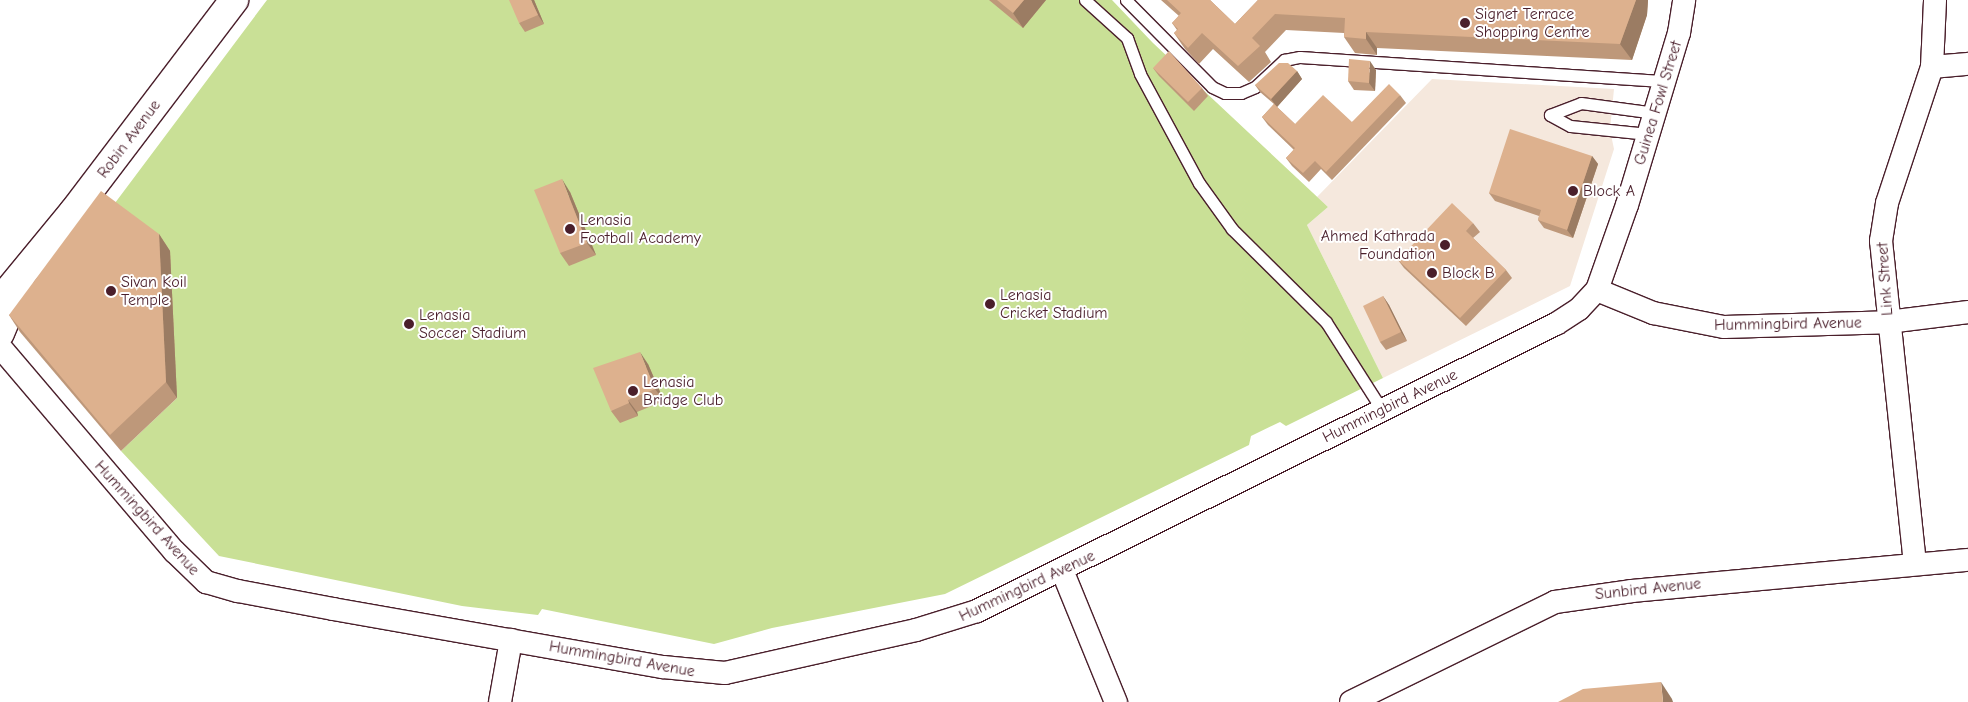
<!DOCTYPE html>
<html>
<head>
<meta charset="utf-8">
<style>
	body { margin:0 }
	#map { position:relative; width:1968px; height:702px; overflow:hidden; background:#fff; font-family:"Comic Neue",sans-serif }
	div>[style] { position:absolute }
	[style*='--x'] { left:calc(var(--x)*1px); top:calc(var(--y)*1px); width:calc(var(--w)*1px); rotate:calc(var(--a)*1deg) }
	.built>* { inset:0; background:#f5e8dd }
	.green>* { inset:0; background:#c9e096 }
	.roads { filter:drop-shadow(1px 0 #4a1f2b) drop-shadow(-1px 0 #4a1f2b) drop-shadow(0 1px #4a1f2b) drop-shadow(0 -1px #4a1f2b) }
	.lane>* { height:11px; margin:-5.5px; padding:0 5.5px; transform-origin:5.5px; border-radius:5.5px; background:#fff }
	.street>* { height:22px; margin:-11px; padding:0 11px; transform-origin:11px; border-radius:11px; background:#fff }
	.secondary>* { height:28px; margin:-14px; padding:0 14px; transform-origin:14px; border-radius:14px; background:#fff }
	.wall>* { inset:0; background:#be987a }
	.shaded-wall>* { inset:0; background:#9b7c63 }
	.building>* { inset:0; background:#ddb18e }
	.dots>* { width:14px; height:14px; translate:-50% -50%; box-sizing:border-box; border:2px solid #fff; border-radius:50% }
	span { translate:-50% -50%; white-space:nowrap; text-align:center; line-height:1.15; -webkit-text-stroke:4px #fff; paint-order:stroke }
	.poi-label { font-size:16px; color:#4a1f2b }
	.left { translate:0 -50%; text-align:left }
	.right { translate:-100% -50%; text-align:right }
	.street-label { font-size:16px; color:#4a1f2b }
</style>
</head>
<body>
<div id="map">
	<div class="built">
		<i style="clip-path:polygon(1432px 79px,1614px 89px,1610px 130px,1614px 149px,1570px 286px,1383px 378px,1307px 225px,1328px 207px,1317px 197px)"></i>
	</div>
	<div class="green">
		<i style="clip-path:polygon(267px 0,1112px 0,1153px 43px,1328px 207px,1307px 225px,1383px 378px,1286px 426px,1280px 422px,1251px 436px,1249px 445px,945px 594px,772px 628px,714px 644px,542px 609px,538px 615px,462px 606px,219px 556px,121px 451px,177px 398px,112px 207px)"></i>
	</div>
	<div class="roads">
		<div class="lane">
			<i style="--x:1085;--y:0;--w:57;--a:42.1"></i>
			<i style="--x:1127;--y:38;--w:38;--a:70"></i>
			<i style="--x:1140;--y:74;--w:124;--a:61.6"></i>
			<i style="--x:1199;--y:183;--w:57;--a:54.3"></i>
			<i style="--x:1232;--y:229;--w:132;--a:44.7"></i>
			<i style="--x:1326;--y:322;--w:104;--a:57.5"></i>
			<i style="--x:1126;--y:0;--w:122;--a:45.3"></i>
			<i style="--x:1212;--y:87;--w:14;--a:25"></i>
			<i style="--x:1225;--y:93;--w:16;--a:0"></i>
			<i style="--x:1241;--y:93;--w:15;--a:-23"></i>
			<i style="--x:1255;--y:87;--w:40;--a:-43"></i>
			<i style="--x:1284;--y:60;--w:16;--a:-11"></i>
			<i style="--x:1300;--y:57;--w:366;--a:3.8"></i>
			<i style="--x:1648;--y:134;--w:78;--a:-174.1"></i>
			<i style="--x:1570;--y:126;--w:23;--a:-151"></i>
			<i style="--x:1550;--y:115;--w:33;--a:-21"></i>
			<i style="--x:1581;--y:103;--w:75;--a:7.7"></i>
		</div>
		<div class="street">
			<i style="--x:1932;--y:67;--w:36;--a:-5"></i>
			<i style="--x:1597;--y:290;--w:61;--a:22.3"></i>
			<i style="--x:1653;--y:313;--w:72;--a:11.2"></i>
			<i style="--x:1724;--y:327;--w:164;--a:-1.7"></i>
			<i style="--x:1888;--y:322;--w:81;--a:-7.1"></i>
			<i style="--x:1;--y:348;--w:267;--a:49.6"></i>
			<i style="--x:174;--y:551;--w:45;--a:44.1"></i>
			<i style="--x:206;--y:582;--w:33;--a:16"></i>
			<i style="--x:238;--y:591;--w:97;--a:10.7"></i>
			<i style="--x:333;--y:609;--w:335;--a:10"></i>
			<i style="--x:663;--y:667;--w:62;--a:5.5"></i>
			<i style="--x:725;--y:673;--w:196;--a:-12.7"></i>
			<i style="--x:916;--y:630;--w:64;--a:-17.3"></i>
			<i style="--x:977;--y:611;--w:646;--a:-26.37"></i>
			<i style="--x:1556;--y:324;--w:27;--a:-33"></i>
			<i style="--x:1579;--y:309;--w:26;--a:-47"></i>
			<i style="--x:1597;--y:290;--w:90;--a:-70.6"></i>
			<i style="--x:1627;--y:205;--w:180;--a:-73.2"></i>
			<i style="--x:1679;--y:33;--w:33;--a:-81"></i>
			<i style="--x:1915;--y:564;--w:325;--a:-96"></i>
			<i style="--x:1881;--y:241;--w:38;--a:-81"></i>
			<i style="--x:1887;--y:203;--w:143;--a:-71.7"></i>
			<i style="--x:1932;--y:67;--w:67;--a:-87.4"></i>
			<i style="--x:1062;--y:570;--w:143;--a:67.8"></i>
			<i style="--x:500;--y:702;--w:63;--a:-79.9"></i>
			<i style="--x:1351;--y:702;--w:227;--a:-26.1"></i>
			<i style="--x:1555;--y:602;--w:78;--a:-8.1"></i>
			<i style="--x:1632;--y:591;--w:337;--a:-5.3"></i>
		</div>
		<div class="secondary">
			<i style="--x:0;--y:301;--w:117;--a:-50.6"></i>
			<i style="--x:74;--y:211;--w:265;--a:-52.8"></i>
			<i style="--x:0;--y:333;--w:52;--a:-67.4"></i>
		</div>
	</div>
	<div class="wall">
		<i style="clip-path:polygon(534px 0,544px 24px,525px 32px,519px 23px)"></i>
		<i style="clip-path:polygon(989px 0,1046px 0,1023px 28px)"></i>
		<i style="clip-path:polygon(1161px 0,1210px 0,1235px 24px,1258px 0,1648px 0,1647px 15px,1632px 60px,1377px 48px,1377px 55px,1355px 53px,1344px 37px,1344px 33px,1286px 30px,1265px 52px,1271px 62px,1249px 82px,1213px 49px,1199px 64px,1185px 49px,1174px 33px,1177px 30px,1172px 23px,1179px 16px)"></i>
		<i style="clip-path:polygon(1153px 68px,1202px 88px,1208px 96px,1194px 111px,1159px 76px)"></i>
		<i style="clip-path:polygon(1376px 70px,1375px 91px,1354px 90px,1348px 81px)"></i>
		<i style="clip-path:polygon(1297px 71px,1302px 79px,1277px 107px,1295px 124px,1352px 122px,1400px 95px,1406px 103px,1332px 180px,1321px 169px,1309px 182px,1292px 166px,1286px 158px,1294px 150px,1268px 125px,1262px 117px,1274px 104px,1260px 92px,1255px 85px)"></i>
		<i style="clip-path:polygon(1592px 156px,1598px 164px,1573px 238px,1544px 228px,1538px 220px,1539px 216px,1495px 201px,1489px 193px)"></i>
		<i style="clip-path:polygon(570px 192px,596px 255px,569px 266px,560px 253px)"></i>
		<i style="clip-path:polygon(1473px 223px,1480px 232px,1473px 238px,1506px 270px,1512px 278px,1466px 326px,1404px 268px,1398px 260px)"></i>
		<i style="clip-path:polygon(159px 234px,170px 251px,177px 398px,121px 451px,20px 332px,9px 315px)"></i>
		<i style="clip-path:polygon(1383px 296px,1389px 305px,1407px 341px,1386px 350px,1380px 342px)"></i>
		<i style="clip-path:polygon(648px 364px,664px 401px,637px 412px,638px 416px,620px 423px,611px 411px)"></i>
	</div>
	<div class="shaded-wall">
		<i style="clip-path:polygon(531px 0,534px 0,544px 24px,538px 15px)"></i>
		<i style="clip-path:polygon(1024px 0,1046px 0,1023px 28px,1013px 13px)"></i>
		<i style="clip-path:polygon(1636px 0,1648px 0,1647px 15px,1632px 60px,1620px 44px)"></i>
		<i style="clip-path:polygon(1366px 32px,1377px 48px,1377px 55px,1366px 39px)"></i>
		<i style="clip-path:polygon(1370px 61px,1376px 70px,1375px 91px,1369px 83px)"></i>
		<i style="clip-path:polygon(1297px 71px,1302px 79px,1277px 107px,1271px 99px)"></i>
		<i style="clip-path:polygon(1592px 156px,1598px 164px,1573px 238px,1567px 230px)"></i>
		<i style="clip-path:polygon(562px 179px,570px 192px,596px 255px,587px 243px)"></i>
		<i style="clip-path:polygon(159px 234px,170px 251px,177px 398px,166px 382px)"></i>
		<i style="clip-path:polygon(1383px 296px,1389px 305px,1407px 341px,1401px 332px)"></i>
		<i style="clip-path:polygon(640px 352px,648px 364px,664px 401px,655px 389px)"></i>
		<i style="clip-path:polygon(628px 400px,637px 412px,638px 416px,629px 403px)"></i>
		<i style="clip-path:polygon(1661px 682px,1672px 699px,1673px 702px,1663px 702px)"></i>
	</div>
	<div class="building">
		<i style="clip-path:polygon(509px 0,531px 0,538px 15px,519px 23px)"></i>
		<i style="clip-path:polygon(997px 0,1024px 0,1013px 13px)"></i>
		<i style="clip-path:polygon(1167px 0,1210px 0,1235px 24px,1258px 0,1636px 0,1620px 44px,1366px 32px,1366px 39px,1344px 37px,1345px 18px,1275px 14px,1252px 38px,1260px 46px,1238px 66px,1202px 33px,1188px 48px,1174px 33px,1178px 29px,1172px 23px,1181px 13px)"></i>
		<i style="clip-path:polygon(1169px 51px,1202px 88px,1188px 102px,1153px 68px)"></i>
		<i style="clip-path:polygon(1349px 59px,1370px 61px,1369px 83px,1348px 81px)"></i>
		<i style="clip-path:polygon(1279px 63px,1288px 63px,1297px 71px,1271px 99px,1255px 85px)"></i>
		<i style="clip-path:polygon(1389px 84px,1400px 95px,1326px 172px,1315px 161px,1303px 173px,1286px 158px,1295px 148px,1262px 117px,1274px 104px,1295px 124px,1323px 95px,1352px 122px)"></i>
		<i style="clip-path:polygon(1510px 129px,1592px 156px,1567px 230px,1538px 220px,1541px 210px,1489px 193px)"></i>
		<i style="clip-path:polygon(562px 179px,587px 243px,560px 253px,534px 190px)"></i>
		<i style="clip-path:polygon(101px 191px,159px 234px,166px 382px,110px 435px,9px 315px)"></i>
		<i style="clip-path:polygon(1452px 203px,1473px 223px,1466px 231px,1506px 270px,1460px 318px,1398px 260px)"></i>
		<i style="clip-path:polygon(1383px 296px,1401px 332px,1380px 342px,1363px 306px)"></i>
		<i style="clip-path:polygon(640px 352px,655px 389px,628px 400px,629px 403px,611px 411px,593px 368px)"></i>
		<i style="clip-path:polygon(1661px 682px,1663px 702px,1558px 702px,1583px 689px)"></i>
	</div>
	<div class="dots">
		<i style="left:1465px;top:23px;background:#4a1f2b"></i>
		<i style="left:1573px;top:191px;background:#4a1f2b"></i>
		<i style="left:570px;top:229px;background:#4a1f2b"></i>
		<i style="left:1445px;top:245px;background:#4a1f2b"></i>
		<i style="left:1432px;top:273px;background:#4a1f2b"></i>
		<i style="left:111px;top:291px;background:#4a1f2b"></i>
		<i style="left:990px;top:304px;background:#4a1f2b"></i>
		<i style="left:409px;top:324px;background:#4a1f2b"></i>
		<i style="left:633px;top:391px;background:#4a1f2b"></i>
	</div>
	<div class="poi-label">
		<span class="left" style="left:1475px;top:23px">Signet Terrace<br>Shopping Centre</span>
		<span class="left" style="left:1583px;top:191px">Block A</span>
		<span class="left" style="left:580px;top:229px">Lenasia<br>Football Academy</span>
		<span class="right" style="left:1435px;top:245px">Ahmed Kathrada<br>Foundation</span>
		<span class="left" style="left:1442px;top:273px">Block B</span>
		<span class="left" style="left:121px;top:291px">Sivan Koil<br>Temple</span>
		<span class="left" style="left:1000px;top:304px">Lenasia<br>Cricket Stadium</span>
		<span class="left" style="left:419px;top:324px">Lenasia<br>Soccer Stadium</span>
		<span class="left" style="left:643px;top:391px">Lenasia<br>Bridge Club</span>
	</div>
	<div class="street-label">
		<span style="left:1658px;top:103px;rotate:-73deg">Guinea Fowl Street</span>
		<span style="left:129px;top:139px;rotate:-53deg">Robin Avenue</span>
		<span style="left:1885px;top:279px;rotate:-94deg">Link Street</span>
		<span style="left:1788px;top:324px;rotate:-1deg">Hummingbird Avenue</span>
		<span style="left:1390px;top:406px;rotate:-26deg">Hummingbird Avenue</span>
		<span style="left:147px;top:518px;rotate:48deg">Hummingbird Avenue</span>
		<span style="left:1027px;top:586px;rotate:-25deg">Hummingbird Avenue</span>
		<span style="left:1648px;top:589px;rotate:-6deg">Sunbird Avenue</span>
		<span style="left:622px;top:659px;rotate:10deg">Hummingbird Avenue</span>
	</div>
</div>
</body>
</html>
